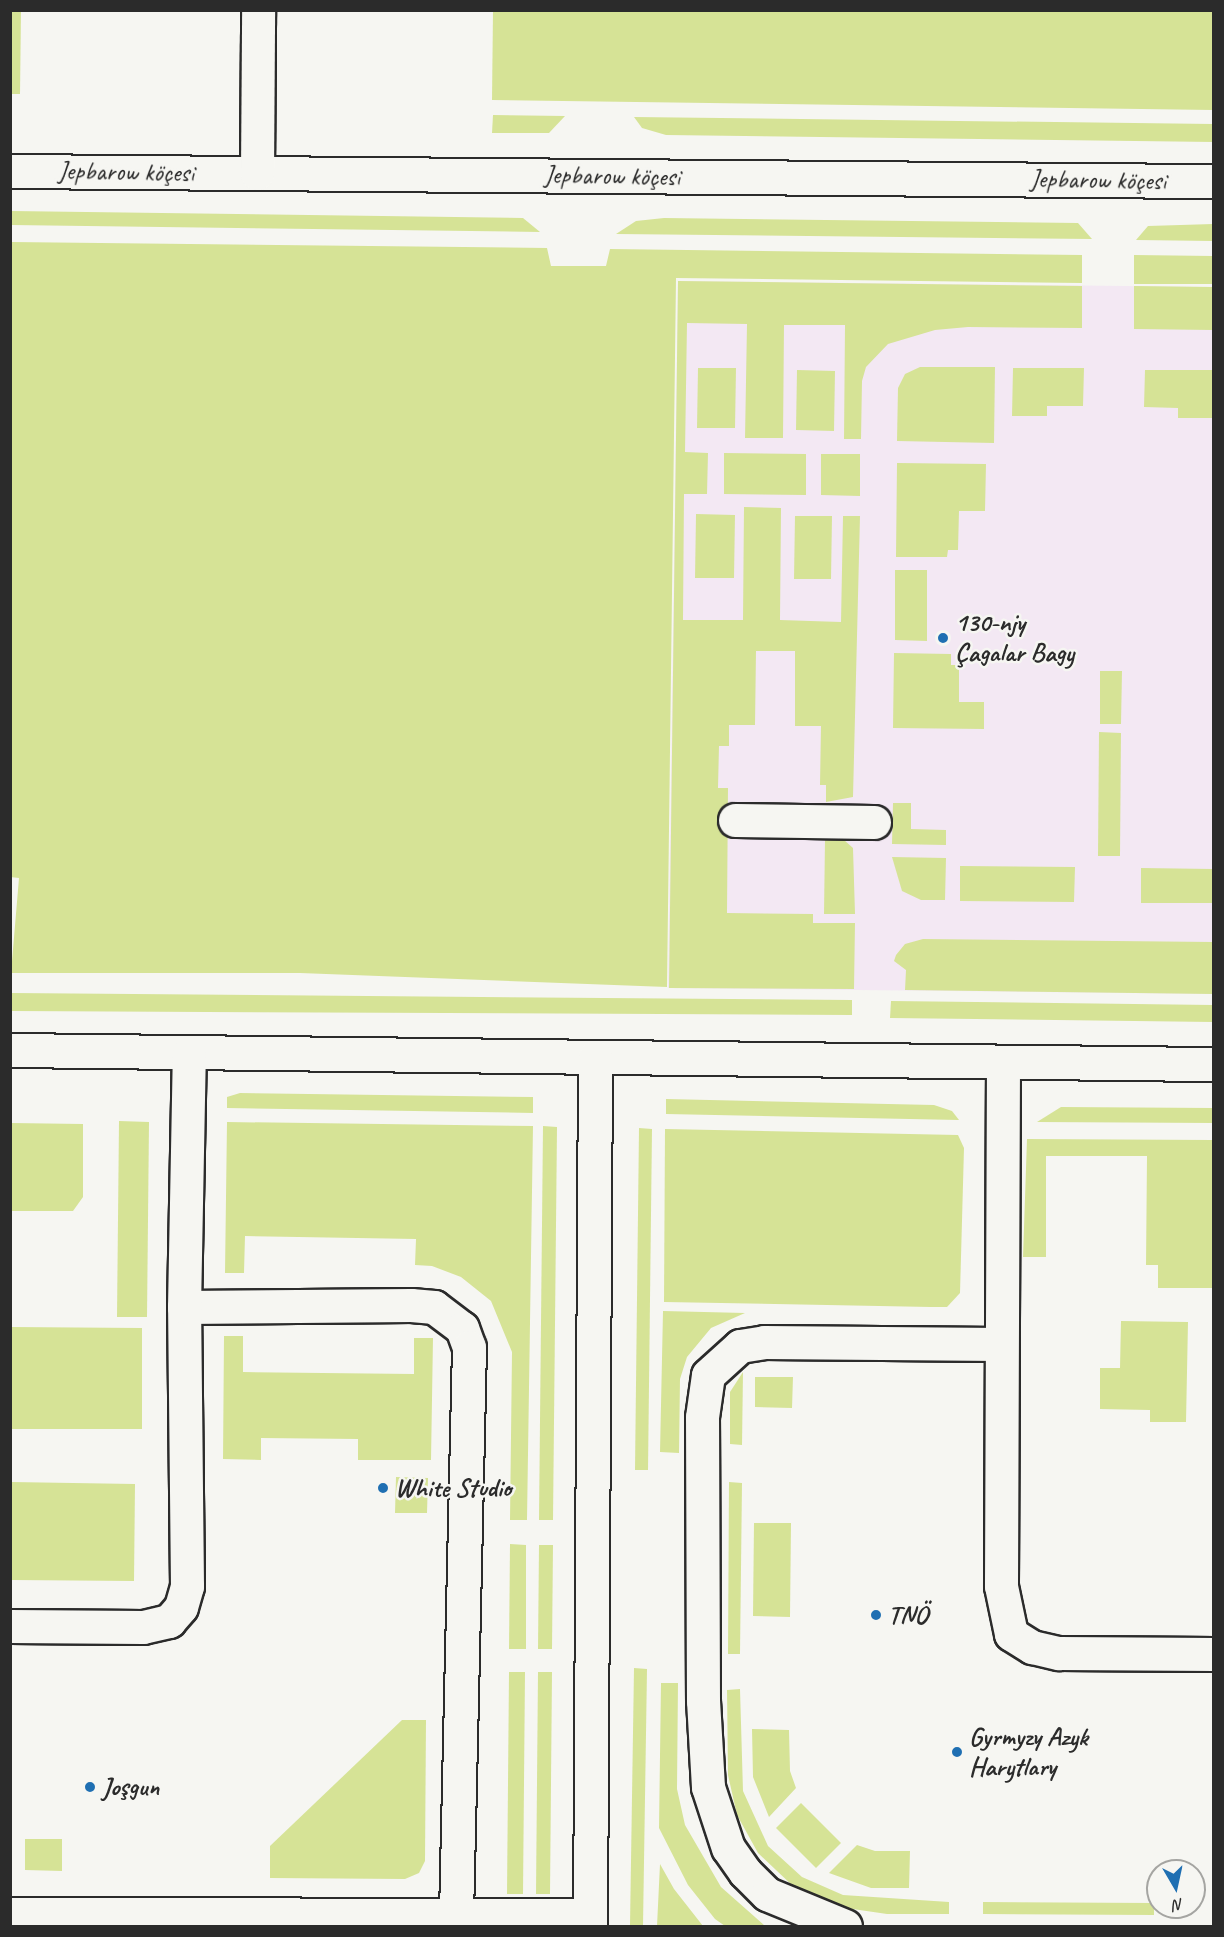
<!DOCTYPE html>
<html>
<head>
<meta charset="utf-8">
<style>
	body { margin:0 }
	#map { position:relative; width:1224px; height:1937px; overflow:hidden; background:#f6f6f2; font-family:Caveat,sans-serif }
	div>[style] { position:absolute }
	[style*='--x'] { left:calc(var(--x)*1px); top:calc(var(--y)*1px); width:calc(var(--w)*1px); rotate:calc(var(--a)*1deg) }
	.built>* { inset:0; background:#f3e8f3 }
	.green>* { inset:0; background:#d6e396 }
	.roads { filter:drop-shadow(2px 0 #2b2b2b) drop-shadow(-2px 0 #2b2b2b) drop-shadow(0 2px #2b2b2b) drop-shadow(0 -2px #2b2b2b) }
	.minor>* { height:33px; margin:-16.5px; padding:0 16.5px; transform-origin:16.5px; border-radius:16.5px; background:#f6f6f2 }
	.dots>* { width:16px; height:16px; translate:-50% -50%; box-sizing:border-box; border:3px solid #f6f6f2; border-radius:50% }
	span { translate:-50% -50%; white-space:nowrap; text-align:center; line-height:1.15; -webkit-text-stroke:5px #f6f6f2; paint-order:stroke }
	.street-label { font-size:26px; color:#2b2b2b }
	.poi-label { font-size:26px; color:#2b2b2b; font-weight:700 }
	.left { translate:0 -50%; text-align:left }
	.frame { position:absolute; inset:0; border:12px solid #2b2b2b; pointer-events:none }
	.north { position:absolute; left:1146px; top:1859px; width:60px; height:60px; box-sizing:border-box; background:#f6f6f2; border:2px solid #a5a5a2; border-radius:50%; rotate:171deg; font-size:16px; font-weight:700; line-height:24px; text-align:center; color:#2b2b2b }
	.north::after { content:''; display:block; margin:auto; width:21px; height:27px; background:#1f6fb2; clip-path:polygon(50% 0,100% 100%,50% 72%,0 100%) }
</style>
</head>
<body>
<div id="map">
	<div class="built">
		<i style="clip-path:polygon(678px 281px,1213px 287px,1213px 994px,668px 988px)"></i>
	</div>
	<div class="green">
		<i style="clip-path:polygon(11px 10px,21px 11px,20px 94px,11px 94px)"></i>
		<i style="clip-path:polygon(493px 11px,1213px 11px,1213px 110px,492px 100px)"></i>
		<i style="clip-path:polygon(493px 115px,565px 116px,549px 133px,492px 133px)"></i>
		<i style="clip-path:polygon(634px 117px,1213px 124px,1214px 142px,666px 135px,642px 128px)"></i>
		<i style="clip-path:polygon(11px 211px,523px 218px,540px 232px,11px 225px)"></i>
		<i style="clip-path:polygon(664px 218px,1078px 223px,1092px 239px,616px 234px,636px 221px)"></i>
		<i style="clip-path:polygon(1213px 224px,1213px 241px,1136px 240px,1148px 226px)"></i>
		<i style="clip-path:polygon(11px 242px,547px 248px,551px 266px,606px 266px,610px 249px,1082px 255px,1082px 283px,676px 278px,667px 987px,300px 973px,11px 973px,19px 878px,10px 877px)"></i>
		<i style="clip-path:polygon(1134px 255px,1213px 256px,1213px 284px,1134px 284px)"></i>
		<i style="clip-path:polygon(678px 281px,1082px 286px,1082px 328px,968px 327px,935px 330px,888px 344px,866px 367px,862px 381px,861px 439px,844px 439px,845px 325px,784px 325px,783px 438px,745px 438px,747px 324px,687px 323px,685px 452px,708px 453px,707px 494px,684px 494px,683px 620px,743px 620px,744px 507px,781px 508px,780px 620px,841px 622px,843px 516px,860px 516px,853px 797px,826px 802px,826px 785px,820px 785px,821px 726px,795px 726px,795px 651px,756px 651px,755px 725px,729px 725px,729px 746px,719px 746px,718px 788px,728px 788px,727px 913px,813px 914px,813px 923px,855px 923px,854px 989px,669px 988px)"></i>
		<i style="clip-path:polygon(1134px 286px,1213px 287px,1213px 330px,1134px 329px)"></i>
		<i style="clip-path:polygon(920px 367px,995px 367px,994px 443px,897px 441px,898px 388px,905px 374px)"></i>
		<i style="clip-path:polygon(698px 368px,736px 368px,735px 428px,697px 428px)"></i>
		<i style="clip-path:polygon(1013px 368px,1084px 368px,1083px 406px,1047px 406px,1047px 416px,1012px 416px)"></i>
		<i style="clip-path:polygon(797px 370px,835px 371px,834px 431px,796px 430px)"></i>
		<i style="clip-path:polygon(1145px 370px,1213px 370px,1213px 418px,1178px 418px,1178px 408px,1144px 407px)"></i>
		<i style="clip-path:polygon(724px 453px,806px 454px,806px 495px,724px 494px)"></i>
		<i style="clip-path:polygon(821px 454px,860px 454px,860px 496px,821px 495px)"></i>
		<i style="clip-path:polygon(897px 463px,986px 464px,985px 511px,959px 511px,958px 550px,948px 550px,947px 557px,896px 557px)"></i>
		<i style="clip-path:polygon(696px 514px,735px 515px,734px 578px,695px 578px)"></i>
		<i style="clip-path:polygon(795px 516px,832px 516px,831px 579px,794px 579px)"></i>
		<i style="clip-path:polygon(895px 570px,927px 570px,927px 641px,895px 640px)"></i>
		<i style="clip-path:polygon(894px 653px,951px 654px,951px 665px,959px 665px,959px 702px,984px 702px,984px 729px,893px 728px)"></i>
		<i style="clip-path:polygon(1100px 671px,1122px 671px,1121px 724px,1100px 724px)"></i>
		<i style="clip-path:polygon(1099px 732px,1121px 733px,1120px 856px,1098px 856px)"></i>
		<i style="clip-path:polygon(893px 803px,911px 803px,911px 829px,946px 830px,946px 845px,892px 844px)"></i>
		<i style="clip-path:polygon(825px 840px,844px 840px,853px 848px,855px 914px,824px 914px)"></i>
		<i style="clip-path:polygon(892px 857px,946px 858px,945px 900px,921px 900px,902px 891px)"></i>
		<i style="clip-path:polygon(960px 866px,1075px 867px,1074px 902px,960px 901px)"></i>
		<i style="clip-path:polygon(1141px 868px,1213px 869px,1213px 903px,1141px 903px)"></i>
		<i style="clip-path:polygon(923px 939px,1213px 942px,1213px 994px,905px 990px,906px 970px,894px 961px,896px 955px,905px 944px)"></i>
		<i style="clip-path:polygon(11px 993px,852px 1000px,852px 1015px,11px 1011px)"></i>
		<i style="clip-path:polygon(891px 1001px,1213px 1005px,1213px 1022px,890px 1018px)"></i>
		<i style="clip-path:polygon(240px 1093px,533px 1097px,533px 1113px,227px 1108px,227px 1097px)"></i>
		<i style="clip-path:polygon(666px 1099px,934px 1105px,952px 1111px,959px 1120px,666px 1114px)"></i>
		<i style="clip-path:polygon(1061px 1107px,1213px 1108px,1213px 1123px,1037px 1122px)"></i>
		<i style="clip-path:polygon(119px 1121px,149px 1122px,147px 1317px,117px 1317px)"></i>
		<i style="clip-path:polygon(227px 1122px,533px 1126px,527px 1520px,510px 1520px,512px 1352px,491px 1301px,461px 1277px,432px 1266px,415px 1265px,416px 1239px,245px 1236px,244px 1273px,225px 1273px)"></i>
		<i style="clip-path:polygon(11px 1123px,83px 1124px,83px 1197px,73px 1211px,11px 1211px)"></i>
		<i style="clip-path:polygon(543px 1126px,557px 1127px,553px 1520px,539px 1520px)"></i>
		<i style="clip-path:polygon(639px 1128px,652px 1129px,648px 1470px,635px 1470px)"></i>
		<i style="clip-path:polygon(665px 1129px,958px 1135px,964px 1148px,960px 1293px,947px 1307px,931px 1307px,664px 1302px)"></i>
		<i style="clip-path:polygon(1027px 1139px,1213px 1140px,1213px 1288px,1158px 1288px,1158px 1265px,1146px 1265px,1147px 1156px,1046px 1156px,1046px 1257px,1023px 1257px)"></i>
		<i style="clip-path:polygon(663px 1311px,745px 1313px,711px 1328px,687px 1357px,680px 1379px,679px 1453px,660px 1452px)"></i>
		<i style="clip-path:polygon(1121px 1321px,1188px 1322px,1186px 1422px,1150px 1422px,1150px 1410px,1100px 1409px,1100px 1368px,1120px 1368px)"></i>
		<i style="clip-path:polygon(11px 1327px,142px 1328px,142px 1429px,11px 1429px)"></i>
		<i style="clip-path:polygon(224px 1336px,243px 1336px,243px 1372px,414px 1374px,414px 1338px,433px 1338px,431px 1460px,358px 1460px,358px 1439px,261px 1438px,261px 1460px,223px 1459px)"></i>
		<i style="clip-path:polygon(743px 1372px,742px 1445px,730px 1444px,730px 1392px)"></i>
		<i style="clip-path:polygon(755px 1377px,793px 1377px,792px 1408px,755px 1407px)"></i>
		<i style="clip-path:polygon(396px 1477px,428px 1478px,427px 1513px,395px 1513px)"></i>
		<i style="clip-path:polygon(11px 1482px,135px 1484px,134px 1581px,11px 1580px)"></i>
		<i style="clip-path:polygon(729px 1482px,742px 1483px,740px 1654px,728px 1654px)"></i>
		<i style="clip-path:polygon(754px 1523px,791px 1523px,790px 1617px,753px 1616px)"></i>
		<i style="clip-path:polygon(510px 1544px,526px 1545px,526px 1649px,509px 1649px)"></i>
		<i style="clip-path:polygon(539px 1545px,553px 1545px,552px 1649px,538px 1649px)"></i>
		<i style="clip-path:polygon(634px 1668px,647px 1669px,643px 1926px,630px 1926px)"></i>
		<i style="clip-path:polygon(509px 1672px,525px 1672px,523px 1894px,507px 1894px)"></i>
		<i style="clip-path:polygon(538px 1672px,552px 1672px,550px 1894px,536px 1894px)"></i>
		<i style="clip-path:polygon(661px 1683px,678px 1683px,677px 1789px,685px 1825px,721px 1887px,765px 1926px,725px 1926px,715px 1919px,688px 1885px,659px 1828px)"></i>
		<i style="clip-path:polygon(740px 1689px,743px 1791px,768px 1846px,802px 1877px,843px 1895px,949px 1902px,949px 1914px,887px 1914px,839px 1907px,795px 1888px,758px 1853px,737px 1815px,728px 1775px,727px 1690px)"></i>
		<i style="clip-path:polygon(402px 1720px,426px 1720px,425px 1861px,419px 1873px,405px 1879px,270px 1878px,270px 1846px)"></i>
		<i style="clip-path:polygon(752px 1729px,789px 1730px,790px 1771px,796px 1788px,769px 1817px,753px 1777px)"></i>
		<i style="clip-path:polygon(801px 1803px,841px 1843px,816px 1868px,776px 1828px)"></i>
		<i style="clip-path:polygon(25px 1839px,62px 1839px,62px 1871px,25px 1870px)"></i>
		<i style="clip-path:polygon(857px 1845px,875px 1851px,910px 1851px,909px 1888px,871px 1888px,829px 1873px)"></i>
		<i style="clip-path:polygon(660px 1864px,674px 1889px,703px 1926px,657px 1926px)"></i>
		<i style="clip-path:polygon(983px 1902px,1154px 1903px,1154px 1915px,983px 1914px)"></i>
	</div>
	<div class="roads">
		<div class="minor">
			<i style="--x:10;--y:171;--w:1204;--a:0.48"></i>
			<i style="--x:257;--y:173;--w:163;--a:-89.6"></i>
			<i style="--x:735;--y:820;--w:139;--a:0.8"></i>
			<i style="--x:10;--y:1050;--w:1204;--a:0.67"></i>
			<i style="--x:1003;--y:1062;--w:524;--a:90.22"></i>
			<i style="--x:1001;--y:1586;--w:49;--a:78.2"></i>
			<i style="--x:1011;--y:1634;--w:25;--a:32"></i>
			<i style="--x:1032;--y:1647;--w:28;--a:13"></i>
			<i style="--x:1059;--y:1653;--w:155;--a:0.4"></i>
			<i style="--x:184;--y:1307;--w:227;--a:-0.5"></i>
			<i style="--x:411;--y:1305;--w:23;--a:5"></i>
			<i style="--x:434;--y:1307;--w:35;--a:37"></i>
			<i style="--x:462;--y:1328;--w:20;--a:70"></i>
			<i style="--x:469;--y:1347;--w:568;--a:91.31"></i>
			<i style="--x:10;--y:1626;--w:133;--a:0.4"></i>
			<i style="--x:143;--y:1627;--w:27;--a:-13"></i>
			<i style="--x:169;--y:1621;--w:18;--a:-49"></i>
			<i style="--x:181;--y:1607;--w:22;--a:-74"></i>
			<i style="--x:187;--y:1586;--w:279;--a:-90.6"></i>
			<i style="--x:184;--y:1307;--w:254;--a:-88.9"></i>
			<i style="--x:10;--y:1914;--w:580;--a:0.1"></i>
			<i style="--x:590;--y:1926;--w:869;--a:-89.67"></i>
			<i style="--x:845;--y:1926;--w:84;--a:-157.7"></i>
			<i style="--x:767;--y:1894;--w:31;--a:-135"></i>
			<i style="--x:745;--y:1872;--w:29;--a:-125"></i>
			<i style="--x:728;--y:1848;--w:64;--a:-108.2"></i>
			<i style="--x:708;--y:1787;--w:86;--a:-93.3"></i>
			<i style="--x:703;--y:1701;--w:284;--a:-90.2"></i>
			<i style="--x:702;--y:1417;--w:42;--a:-81.9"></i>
			<i style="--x:708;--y:1375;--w:43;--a:-42.2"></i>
			<i style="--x:740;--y:1346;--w:24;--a:-9"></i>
			<i style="--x:764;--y:1342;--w:235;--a:0.5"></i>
		</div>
	</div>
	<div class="dots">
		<i style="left:943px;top:638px;background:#1f6fb2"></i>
		<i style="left:383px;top:1488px;background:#1f6fb2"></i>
		<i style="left:876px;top:1615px;background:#1f6fb2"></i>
		<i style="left:957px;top:1752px;background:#1f6fb2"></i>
		<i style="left:90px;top:1787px;background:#1f6fb2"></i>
	</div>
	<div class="street-label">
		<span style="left:126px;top:172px;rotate:1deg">Jepbarow köçesi</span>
		<span style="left:612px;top:176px;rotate:1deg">Jepbarow köçesi</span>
		<span style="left:1098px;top:180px;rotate:1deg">Jepbarow köçesi</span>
	</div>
	<div class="poi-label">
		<span class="left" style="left:955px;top:638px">130-njy<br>Çagalar Bagy</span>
		<span class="left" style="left:395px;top:1488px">White Studio</span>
		<span class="left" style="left:888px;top:1615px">TNÖ</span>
		<span class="left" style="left:969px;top:1752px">Gyrmyzy Azyk<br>Harytlary</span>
		<span class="left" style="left:102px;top:1787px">Joşgun</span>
	</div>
	<div class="frame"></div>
	<div class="north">N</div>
</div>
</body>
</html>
